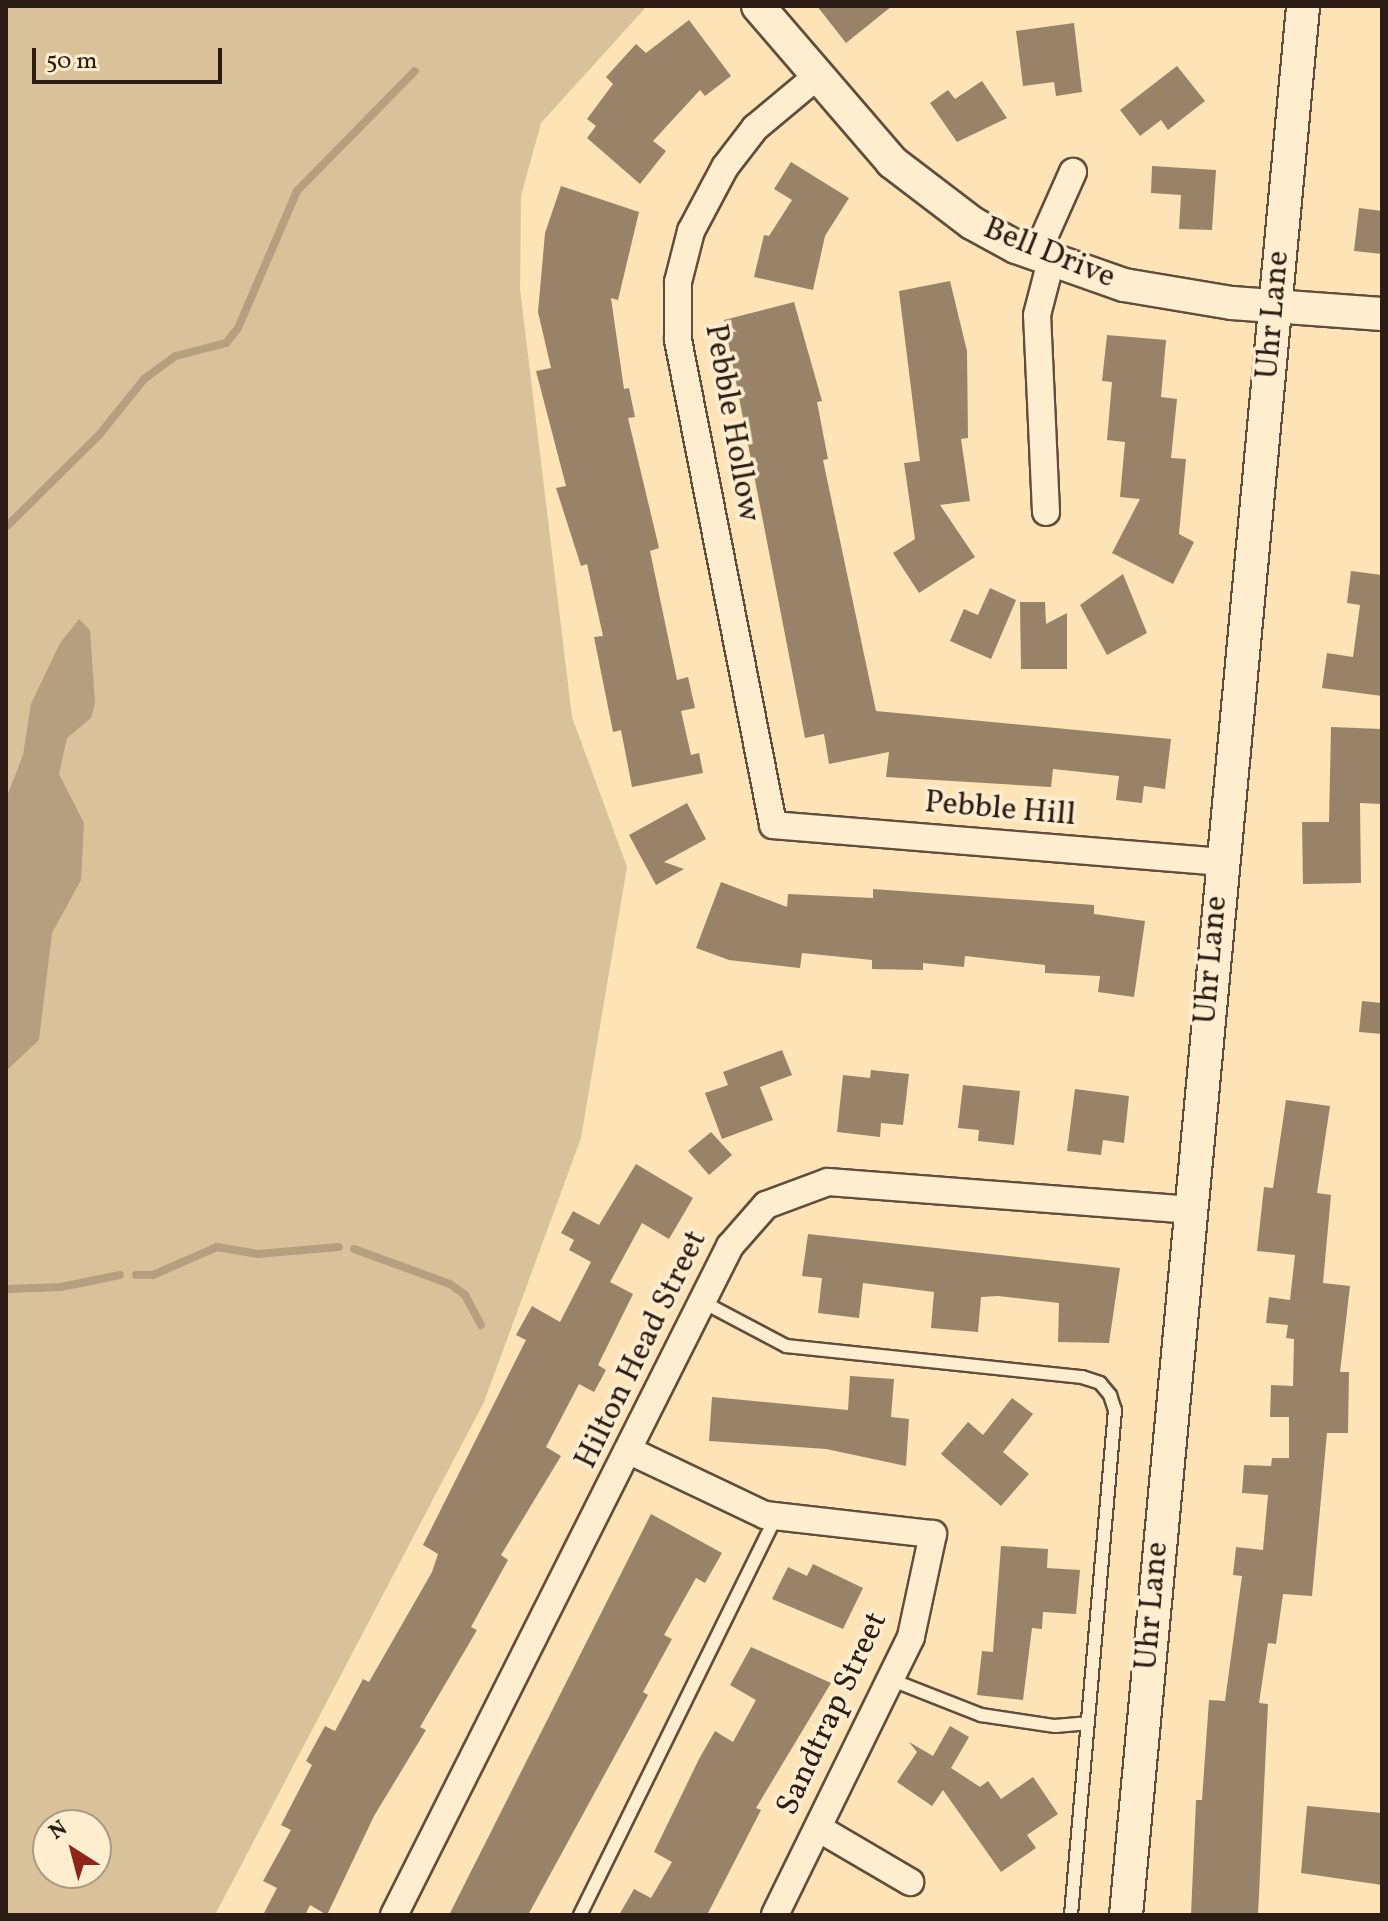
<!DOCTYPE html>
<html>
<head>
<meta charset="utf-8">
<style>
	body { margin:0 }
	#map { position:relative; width:1388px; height:1921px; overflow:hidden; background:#fde3b5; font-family:Vollkorn,serif }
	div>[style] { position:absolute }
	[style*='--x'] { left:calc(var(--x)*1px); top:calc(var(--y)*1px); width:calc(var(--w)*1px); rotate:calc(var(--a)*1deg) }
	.green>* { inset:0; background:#d9c19a }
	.water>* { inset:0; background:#b69f7f }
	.stream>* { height:8px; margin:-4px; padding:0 4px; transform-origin:4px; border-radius:4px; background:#b69f7f }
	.building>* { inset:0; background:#988368 }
	.roads { filter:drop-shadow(2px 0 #604e3d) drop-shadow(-2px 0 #604e3d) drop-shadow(0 2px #604e3d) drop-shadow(0 -2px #604e3d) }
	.service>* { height:12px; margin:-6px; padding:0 6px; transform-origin:6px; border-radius:6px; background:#feedcf }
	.minor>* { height:26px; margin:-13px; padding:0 13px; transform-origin:13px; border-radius:13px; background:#feedcf }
	.tertiary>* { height:32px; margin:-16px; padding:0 16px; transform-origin:16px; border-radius:16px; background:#feedcf }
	span { translate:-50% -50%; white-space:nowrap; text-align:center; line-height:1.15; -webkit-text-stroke:7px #feedcf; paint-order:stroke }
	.street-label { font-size:32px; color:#2b1c15 }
	.frame { position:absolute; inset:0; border:8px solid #2b1c15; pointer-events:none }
	.north { position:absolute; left:32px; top:1809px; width:80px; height:80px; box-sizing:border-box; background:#feedcf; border:2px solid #aa9985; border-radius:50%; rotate:324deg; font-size:22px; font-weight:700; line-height:32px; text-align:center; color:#2b1c15 }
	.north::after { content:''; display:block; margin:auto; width:28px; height:36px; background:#8f2418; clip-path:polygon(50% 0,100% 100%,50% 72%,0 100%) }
	.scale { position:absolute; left:32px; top:48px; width:190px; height:36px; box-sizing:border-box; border:4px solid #2b1c15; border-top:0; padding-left:10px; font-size:24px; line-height:28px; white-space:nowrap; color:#2b1c15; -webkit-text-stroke:6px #feedcf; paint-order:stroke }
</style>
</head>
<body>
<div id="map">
	<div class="green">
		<i style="clip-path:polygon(evenodd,6px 6px,647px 6px,541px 123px,521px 196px,520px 289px,572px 717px,627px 867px,581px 1138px,484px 1402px,215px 1915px,6px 1915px,6px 6px,48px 1825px,96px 1825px,96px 1873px,48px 1873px,48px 1825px)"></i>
	</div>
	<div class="water">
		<i style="clip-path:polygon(79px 619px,90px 630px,95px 703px,91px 718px,67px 738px,59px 774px,84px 823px,81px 880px,52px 933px,39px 1040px,6px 1071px,6px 799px,23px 755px,31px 704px,60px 643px)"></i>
	</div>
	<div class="stream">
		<i style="--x:6;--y:527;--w:131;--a:-44.7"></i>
		<i style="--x:99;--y:435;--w:72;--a:-51.2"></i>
		<i style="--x:144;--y:379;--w:39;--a:-36"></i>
		<i style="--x:176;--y:356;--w:52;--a:-14.6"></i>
		<i style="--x:226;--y:343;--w:19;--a:-51"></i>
		<i style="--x:238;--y:328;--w:149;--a:-66.7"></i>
		<i style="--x:297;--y:191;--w:168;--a:-45.5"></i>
		<i style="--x:354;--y:1249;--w:102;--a:20"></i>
		<i style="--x:450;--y:1284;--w:19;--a:36"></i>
		<i style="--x:465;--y:1295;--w:34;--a:62"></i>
		<i style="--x:136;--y:1275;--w:17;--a:0"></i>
		<i style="--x:153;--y:1275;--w:70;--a:-23.6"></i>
		<i style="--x:217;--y:1247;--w:42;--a:9.7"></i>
		<i style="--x:258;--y:1254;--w:81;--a:-4.9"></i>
		<i style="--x:6;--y:1289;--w:55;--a:-2.1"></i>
		<i style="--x:61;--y:1287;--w:60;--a:-11.5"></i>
	</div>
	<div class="building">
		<i style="clip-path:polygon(817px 6px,892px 6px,846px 43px)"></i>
		<i style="clip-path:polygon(689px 20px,731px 76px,705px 96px,700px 90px,653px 141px,666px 151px,640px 184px,587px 138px,596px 126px,587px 119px,613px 84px,606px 77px,636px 44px,646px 53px)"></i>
		<i style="clip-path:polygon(1074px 23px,1082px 92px,1056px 96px,1054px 82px,1023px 86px,1016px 31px)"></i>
		<i style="clip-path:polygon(1177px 66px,1205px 101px,1168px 130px,1161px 120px,1140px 136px,1120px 110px)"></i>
		<i style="clip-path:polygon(982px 81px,1007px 118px,957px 142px,930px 103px,948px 90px,955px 99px)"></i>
		<i style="clip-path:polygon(791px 162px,849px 198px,825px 236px,813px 290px,754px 277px,764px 235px,769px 236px,792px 200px,774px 189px)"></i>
		<i style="clip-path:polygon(1152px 166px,1216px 170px,1212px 230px,1179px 229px,1181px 195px,1151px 193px)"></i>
		<i style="clip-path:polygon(561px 186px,639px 212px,618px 300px,611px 298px,624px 389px,629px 388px,635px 417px,628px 418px,659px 548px,650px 551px,677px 680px,688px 677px,695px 708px,681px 711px,691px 755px,699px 753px,703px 773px,632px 787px,621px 730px,613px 732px,594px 637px,603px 636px,587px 564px,581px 566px,556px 488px,566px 486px,536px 371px,551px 368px,538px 312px,545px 233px)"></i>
		<i style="clip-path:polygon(1359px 208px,1382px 211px,1382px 254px,1354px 251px)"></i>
		<i style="clip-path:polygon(950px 281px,967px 351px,968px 438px,961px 439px,970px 501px,940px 505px,975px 557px,919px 593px,893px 553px,915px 539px,904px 463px,920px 461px,899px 291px)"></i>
		<i style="clip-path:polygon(794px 302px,822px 401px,817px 402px,828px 459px,823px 460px,876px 711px,1171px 739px,1165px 789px,1144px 786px,1142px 803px,1116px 800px,1119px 776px,1053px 769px,1051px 787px,886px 777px,889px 752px,829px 764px,824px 734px,805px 738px,724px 320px)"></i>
		<i style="clip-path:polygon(1107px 335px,1166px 340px,1161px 397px,1177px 399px,1171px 458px,1186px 459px,1179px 534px,1194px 542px,1173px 584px,1112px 553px,1140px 499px,1120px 497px,1125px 442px,1107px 440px,1112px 382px,1102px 381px)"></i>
		<i style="clip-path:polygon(1351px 571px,1382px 575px,1382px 696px,1322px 688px,1327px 653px,1353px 657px,1360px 605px,1347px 603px)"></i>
		<i style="clip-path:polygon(1123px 574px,1147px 633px,1107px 655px,1080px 605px)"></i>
		<i style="clip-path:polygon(990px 588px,1016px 600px,991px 659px,950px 641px,964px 609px,978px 615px)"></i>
		<i style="clip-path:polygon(1020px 602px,1045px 602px,1046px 624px,1067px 613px,1067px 669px,1021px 669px)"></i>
		<i style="clip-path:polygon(1331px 727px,1382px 729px,1382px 804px,1360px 803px,1361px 883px,1303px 884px,1302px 822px,1329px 822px)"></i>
		<i style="clip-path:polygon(687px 803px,706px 839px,664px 862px,684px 869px,656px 885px,629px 835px)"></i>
		<i style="clip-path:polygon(721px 882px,787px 907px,788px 894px,873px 898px,873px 889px,1094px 905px,1094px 914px,1145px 921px,1134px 997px,1098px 992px,1100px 976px,1045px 973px,1045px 965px,965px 956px,964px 967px,923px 963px,923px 970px,872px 969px,872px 960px,802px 953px,800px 968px,729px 960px,696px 948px)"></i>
		<i style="clip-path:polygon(1362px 1001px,1382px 1003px,1382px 1034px,1359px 1032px)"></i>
		<i style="clip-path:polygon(782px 1050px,792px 1075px,760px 1087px,773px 1120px,722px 1139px,705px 1093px,728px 1085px,723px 1072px)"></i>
		<i style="clip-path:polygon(871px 1070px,909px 1074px,903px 1125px,881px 1123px,880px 1137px,837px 1132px,843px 1075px,870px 1078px)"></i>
		<i style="clip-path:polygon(963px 1085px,1020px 1091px,1014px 1145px,978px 1141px,979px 1130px,958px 1128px)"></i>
		<i style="clip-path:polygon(1075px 1089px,1129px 1096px,1124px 1143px,1103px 1140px,1101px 1155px,1067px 1151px)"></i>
		<i style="clip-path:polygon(1286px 1100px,1330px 1106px,1317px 1193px,1331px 1195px,1323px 1283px,1350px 1286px,1340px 1372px,1349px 1372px,1348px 1433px,1327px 1433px,1312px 1596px,1283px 1594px,1276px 1644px,1268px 1643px,1259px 1703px,1268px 1704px,1258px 1915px,1191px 1915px,1196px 1800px,1202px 1800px,1209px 1700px,1225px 1701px,1242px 1576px,1233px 1575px,1236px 1547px,1263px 1550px,1268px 1495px,1242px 1493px,1244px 1465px,1271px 1466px,1272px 1458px,1289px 1458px,1289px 1417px,1270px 1417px,1271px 1385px,1293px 1386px,1294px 1339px,1286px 1338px,1288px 1325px,1266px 1323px,1269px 1297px,1290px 1300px,1295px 1255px,1257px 1251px,1264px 1187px,1273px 1188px)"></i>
		<i style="clip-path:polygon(711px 1132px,732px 1155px,709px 1175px,688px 1151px)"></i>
		<i style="clip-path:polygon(636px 1164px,693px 1198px,669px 1239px,642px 1223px,610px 1282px,633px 1294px,598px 1365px,606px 1370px,594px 1392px,579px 1384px,546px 1447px,561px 1456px,501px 1555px,508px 1560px,471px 1627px,477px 1630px,420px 1727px,426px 1730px,374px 1816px,327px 1915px,310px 1905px,305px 1915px,263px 1915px,277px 1888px,263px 1881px,291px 1830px,281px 1825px,312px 1765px,306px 1761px,325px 1726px,335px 1731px,363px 1679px,369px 1682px,432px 1572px,438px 1554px,423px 1545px,526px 1340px,516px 1335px,532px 1306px,560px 1322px,591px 1262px,569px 1250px,574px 1240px,561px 1233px,573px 1211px,599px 1225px)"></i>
		<i style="clip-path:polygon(808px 1234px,1120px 1268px,1109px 1343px,1058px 1342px,1059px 1303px,998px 1296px,981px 1297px,978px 1332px,931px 1328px,934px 1292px,863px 1283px,859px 1318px,818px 1313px,822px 1278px,802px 1276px)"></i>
		<i style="clip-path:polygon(850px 1376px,894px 1379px,891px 1417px,909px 1419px,906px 1466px,826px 1449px,709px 1441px,712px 1397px,848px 1410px)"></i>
		<i style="clip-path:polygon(1012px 1398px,1033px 1414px,1003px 1452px,1029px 1474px,1001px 1506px,941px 1454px,968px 1422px,983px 1435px)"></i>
		<i style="clip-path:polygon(651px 1514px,722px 1553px,705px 1583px,696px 1578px,664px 1635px,672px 1639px,643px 1692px,648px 1695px,528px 1915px,449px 1915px)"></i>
		<i style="clip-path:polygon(1001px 1546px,1048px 1549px,1047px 1568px,1080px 1570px,1076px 1614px,1043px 1612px,1042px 1629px,1032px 1628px,1023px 1700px,977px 1695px,982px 1651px,993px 1652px)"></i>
		<i style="clip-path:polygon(813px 1564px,863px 1588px,843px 1629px,772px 1599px,788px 1567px,807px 1576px)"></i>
		<i style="clip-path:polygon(751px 1647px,831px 1683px,756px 1808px,761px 1810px,707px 1915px,619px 1915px,634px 1889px,651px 1898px,672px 1862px,654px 1852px,699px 1759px,715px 1731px,733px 1742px,756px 1700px,730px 1685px)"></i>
		<i style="clip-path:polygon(950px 1726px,969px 1737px,951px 1768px,980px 1787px,988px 1781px,1001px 1799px,1033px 1777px,1058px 1814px,1027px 1835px,1036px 1848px,1001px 1872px,943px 1790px,932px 1806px,897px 1782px,917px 1752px,909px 1742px,933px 1756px)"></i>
		<i style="clip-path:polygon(1307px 1806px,1382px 1813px,1382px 1885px,1301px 1873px)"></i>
	</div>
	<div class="roads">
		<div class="service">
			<i style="--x:703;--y:1302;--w:94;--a:27.9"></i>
			<i style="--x:786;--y:1346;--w:298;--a:6"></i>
			<i style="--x:1082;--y:1377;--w:19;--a:18"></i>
			<i style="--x:1100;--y:1383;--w:16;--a:50"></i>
			<i style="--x:1110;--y:1395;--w:16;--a:72"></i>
			<i style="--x:1115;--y:1410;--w:507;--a:94.98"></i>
			<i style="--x:892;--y:1680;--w:96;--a:21.5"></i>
			<i style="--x:981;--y:1715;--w:75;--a:8.5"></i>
			<i style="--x:1055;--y:1726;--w:32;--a:-5"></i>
			<i style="--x:580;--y:1915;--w:444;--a:-63.8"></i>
		</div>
		<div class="minor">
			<i style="--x:816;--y:77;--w:80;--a:140.1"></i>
			<i style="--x:755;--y:128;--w:49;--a:127.6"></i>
			<i style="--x:725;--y:167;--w:72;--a:118"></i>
			<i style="--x:691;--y:231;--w:53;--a:104.3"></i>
			<i style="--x:678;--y:282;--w:58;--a:90"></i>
			<i style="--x:678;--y:340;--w:494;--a:78.9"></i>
			<i style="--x:773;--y:825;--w:450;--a:4.7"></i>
			<i style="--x:1036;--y:255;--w:91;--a:-66"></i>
			<i style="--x:1046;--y:512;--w:197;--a:-92.6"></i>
			<i style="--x:1037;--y:315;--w:56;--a:-75.5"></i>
			<i style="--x:630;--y:1451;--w:149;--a:25.4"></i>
			<i style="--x:765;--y:1515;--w:169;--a:6.5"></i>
			<i style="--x:933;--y:1534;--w:105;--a:102.1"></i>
			<i style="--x:911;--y:1637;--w:309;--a:116.1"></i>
			<i style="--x:818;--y:1828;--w:107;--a:30.4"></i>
			<i style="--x:394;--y:1915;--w:749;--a:-63.33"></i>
			<i style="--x:730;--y:1246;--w:55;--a:-48.7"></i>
			<i style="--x:766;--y:1205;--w:66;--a:-20.4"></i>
			<i style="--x:828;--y:1182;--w:362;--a:4.4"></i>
		</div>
		<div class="tertiary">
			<i style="--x:758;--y:6;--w:206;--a:49.3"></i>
			<i style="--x:892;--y:162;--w:101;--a:37.3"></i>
			<i style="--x:972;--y:223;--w:50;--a:28.6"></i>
			<i style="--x:1016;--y:247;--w:114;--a:19.4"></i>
			<i style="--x:1124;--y:285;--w:109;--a:9.5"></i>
			<i style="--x:1232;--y:303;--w:150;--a:4.2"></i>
			<i style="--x:1126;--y:1915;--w:1917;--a:-84.7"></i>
		</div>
	</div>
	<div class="street-label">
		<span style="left:1049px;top:254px;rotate:22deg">Bell Drive</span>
		<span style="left:1274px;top:315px;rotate:-85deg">Uhr Lane</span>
		<span style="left:731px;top:423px;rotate:80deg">Pebble Hollow</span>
		<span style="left:1000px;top:810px;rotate:5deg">Pebble Hill</span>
		<span style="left:1212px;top:960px;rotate:-85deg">Uhr Lane</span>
		<span style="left:642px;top:1350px;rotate:-64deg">Hilton Head Street</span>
		<span style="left:1153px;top:1606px;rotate:-85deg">Uhr Lane</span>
		<span style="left:833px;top:1714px;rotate:-65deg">Sandtrap Street</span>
	</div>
	<div class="frame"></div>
	<div class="north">N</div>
	<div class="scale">50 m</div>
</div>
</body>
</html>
